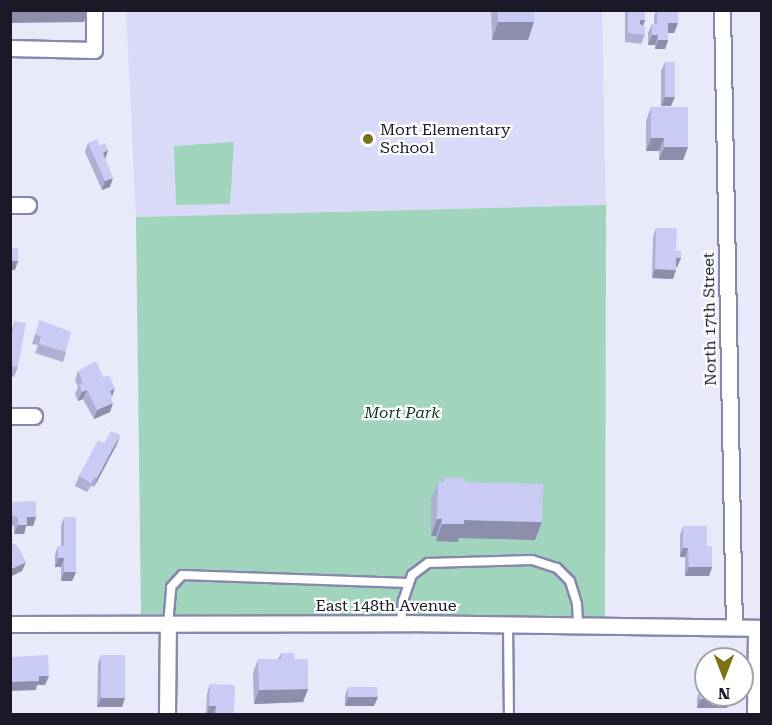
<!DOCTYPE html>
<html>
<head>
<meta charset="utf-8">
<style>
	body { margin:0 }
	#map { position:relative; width:772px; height:725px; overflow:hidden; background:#e8e9f9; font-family:"Roboto Serif",serif }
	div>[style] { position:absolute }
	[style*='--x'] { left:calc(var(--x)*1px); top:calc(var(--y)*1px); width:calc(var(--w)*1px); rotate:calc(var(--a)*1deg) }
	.built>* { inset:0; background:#d9daf7 }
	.green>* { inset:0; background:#a1d4bc }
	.roads { filter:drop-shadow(2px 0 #8788ad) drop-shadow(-2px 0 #8788ad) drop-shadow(0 2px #8788ad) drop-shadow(0 -2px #8788ad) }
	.service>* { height:8px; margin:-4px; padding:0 4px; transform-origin:4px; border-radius:4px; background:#fff }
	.minor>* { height:15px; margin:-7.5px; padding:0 7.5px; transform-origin:7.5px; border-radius:7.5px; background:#fff }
	.wall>* { inset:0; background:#aeafd2 }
	.shaded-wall>* { inset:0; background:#8d8eab }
	.building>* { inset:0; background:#cacbf4 }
	.dots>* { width:16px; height:16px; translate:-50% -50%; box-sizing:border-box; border:3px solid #fff; border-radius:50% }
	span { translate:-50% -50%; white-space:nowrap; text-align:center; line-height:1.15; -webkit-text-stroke:4.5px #fff; paint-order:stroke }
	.poi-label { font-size:16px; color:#191927 }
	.left { translate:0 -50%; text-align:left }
	.street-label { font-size:16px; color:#191927 }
	.park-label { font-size:16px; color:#0f3425; font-style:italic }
	.frame { position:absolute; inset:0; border:12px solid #191927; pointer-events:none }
	.north { position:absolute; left:694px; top:647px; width:60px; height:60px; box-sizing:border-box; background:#fff; border:2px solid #a3a3a9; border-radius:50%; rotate:180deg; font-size:16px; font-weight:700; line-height:24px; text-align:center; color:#191927 }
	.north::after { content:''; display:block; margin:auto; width:21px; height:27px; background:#7a7214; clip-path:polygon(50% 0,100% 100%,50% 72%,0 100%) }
</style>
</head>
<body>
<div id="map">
	<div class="built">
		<i style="clip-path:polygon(126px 11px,602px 11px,606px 205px,136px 217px)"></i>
	</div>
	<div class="green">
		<i style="clip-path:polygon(234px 142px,230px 204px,176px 205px,174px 146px)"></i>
		<i style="clip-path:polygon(606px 205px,605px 617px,141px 614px,136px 217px)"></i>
	</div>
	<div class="roads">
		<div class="service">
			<i style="--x:401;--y:623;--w:22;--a:-85"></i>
			<i style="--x:403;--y:601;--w:28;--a:-71"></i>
			<i style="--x:412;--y:575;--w:20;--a:-37"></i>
			<i style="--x:428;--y:563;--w:104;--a:-1.7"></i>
			<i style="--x:532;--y:560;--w:26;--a:18"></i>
			<i style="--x:557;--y:568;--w:18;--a:45"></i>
			<i style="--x:570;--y:581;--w:24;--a:73"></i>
			<i style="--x:577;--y:604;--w:21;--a:87"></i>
			<i style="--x:508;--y:624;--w:90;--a:89.4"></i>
			<i style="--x:168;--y:625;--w:38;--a:-85"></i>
			<i style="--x:171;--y:587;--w:16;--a:-47"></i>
			<i style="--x:182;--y:575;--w:226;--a:2"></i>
		</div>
		<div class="minor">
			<i style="--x:722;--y:10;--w:617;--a:88.89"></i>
			<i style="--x:10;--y:48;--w:84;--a:1.4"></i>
			<i style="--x:94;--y:50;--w:40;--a:-90"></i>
			<i style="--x:10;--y:205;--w:18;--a:0"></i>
			<i style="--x:10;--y:416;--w:24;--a:0"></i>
			<i style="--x:10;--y:624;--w:400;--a:-0.1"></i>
			<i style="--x:410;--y:623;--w:352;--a:0.8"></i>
			<i style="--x:167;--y:714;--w:89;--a:-89.4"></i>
			<i style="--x:755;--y:714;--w:86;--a:-89.3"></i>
		</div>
	</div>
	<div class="wall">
		<i style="clip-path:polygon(491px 10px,534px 10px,528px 40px,492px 40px)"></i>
		<i style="clip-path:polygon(625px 10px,645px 10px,645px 20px,643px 26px,645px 35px,641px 44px,625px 42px)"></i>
		<i style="clip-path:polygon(656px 10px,678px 10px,678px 23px,674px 33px,668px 33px,668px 40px,665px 49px,655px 49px,655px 45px,648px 45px,648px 33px,652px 24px,654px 24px,654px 17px)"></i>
		<i style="clip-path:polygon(665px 62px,671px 106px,661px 106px,661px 71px)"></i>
		<i style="clip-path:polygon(651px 107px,688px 147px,683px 160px,659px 160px,659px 151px,646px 151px,646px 121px)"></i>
		<i style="clip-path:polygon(88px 143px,100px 146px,108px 150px,105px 159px,110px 187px,102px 190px,85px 152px)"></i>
		<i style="clip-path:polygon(656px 228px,676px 250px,681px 258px,677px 267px,676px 267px,673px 279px,652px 278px,653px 237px)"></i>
		<i style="clip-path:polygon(40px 320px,66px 352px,63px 362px,35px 353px,38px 345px,32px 344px)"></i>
		<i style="clip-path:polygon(15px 321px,18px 367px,14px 377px,10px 376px,10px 334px)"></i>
		<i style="clip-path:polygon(78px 371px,111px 397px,110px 412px,94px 419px,83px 399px,78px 401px,75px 394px,78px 387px,75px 380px)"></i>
		<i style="clip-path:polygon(104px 443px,117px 444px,94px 487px,91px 486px,87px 492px,75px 486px,79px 476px)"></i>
		<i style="clip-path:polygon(444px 478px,465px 482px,542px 522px,535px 540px,459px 538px,458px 542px,436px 541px,436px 536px,431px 536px,431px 499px,438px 482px,442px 482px)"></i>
		<i style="clip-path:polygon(10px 502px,36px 517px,33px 526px,26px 526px,24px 534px,14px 534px,14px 526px,10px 525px)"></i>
		<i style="clip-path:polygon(64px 517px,76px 572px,72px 581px,61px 581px,61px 567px,55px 567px,55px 555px,58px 546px,61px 546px,61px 526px)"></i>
		<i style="clip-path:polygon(683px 526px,707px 546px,712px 567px,709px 576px,685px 576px,685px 557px,680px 557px,680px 535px)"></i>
		<i style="clip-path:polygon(281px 653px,294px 659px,308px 689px,303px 702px,254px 704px,253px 673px,258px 659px,278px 659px)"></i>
		<i style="clip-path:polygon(101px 655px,125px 698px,122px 707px,97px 707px,98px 664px)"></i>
		<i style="clip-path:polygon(704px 669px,706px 669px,706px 683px,702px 683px,702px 674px)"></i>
		<i style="clip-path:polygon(210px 684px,234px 714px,206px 714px,207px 694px)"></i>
		<i style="clip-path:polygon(348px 687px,374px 706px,345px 706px,345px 696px)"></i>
		<i style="clip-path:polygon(700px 689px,727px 708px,697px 708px,697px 698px)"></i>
	</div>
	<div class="shaded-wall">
		<i style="clip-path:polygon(10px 10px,88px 10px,84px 22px,10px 23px)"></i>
		<i style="clip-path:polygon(640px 20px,645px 20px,642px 29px,637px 29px)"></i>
		<i style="clip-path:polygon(498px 22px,534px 22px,528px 40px,492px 40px)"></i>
		<i style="clip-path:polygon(668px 23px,678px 23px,674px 33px,664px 33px)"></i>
		<i style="clip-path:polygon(652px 35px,658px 35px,655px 45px,648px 45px)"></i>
		<i style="clip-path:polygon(658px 40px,668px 40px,665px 49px,655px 49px)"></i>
		<i style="clip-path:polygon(665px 97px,675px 97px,671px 106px,661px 106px)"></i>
		<i style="clip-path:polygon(651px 138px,664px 138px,659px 151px,646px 151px)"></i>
		<i style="clip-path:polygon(664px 147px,688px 147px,683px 160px,659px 160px)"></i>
		<i style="clip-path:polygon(108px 150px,105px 160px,103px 153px)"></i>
		<i style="clip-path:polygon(113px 178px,110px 187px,102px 190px,105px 181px)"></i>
		<i style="clip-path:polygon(676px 258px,681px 258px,677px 267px,673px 267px)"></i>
		<i style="clip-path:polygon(10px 261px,18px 261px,15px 270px,10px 270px)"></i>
		<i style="clip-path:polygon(655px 269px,676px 270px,673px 279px,652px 278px)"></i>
		<i style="clip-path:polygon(115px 388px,112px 397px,110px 391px)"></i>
		<i style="clip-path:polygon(87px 390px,83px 399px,78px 401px,82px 392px)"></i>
		<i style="clip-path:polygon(113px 403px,110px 412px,94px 419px,97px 410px)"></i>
		<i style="clip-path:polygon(120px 435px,117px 444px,94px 487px,97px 478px)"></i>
		<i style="clip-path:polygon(27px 517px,36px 517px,33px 526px,26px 526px,24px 534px,14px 534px,18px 525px)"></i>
		<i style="clip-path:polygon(437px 519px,442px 519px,436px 536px,431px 536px)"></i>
		<i style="clip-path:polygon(464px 520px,542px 522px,535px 540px,459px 538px,458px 542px,436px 541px,442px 524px)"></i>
		<i style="clip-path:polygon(683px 548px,688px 548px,685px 557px,680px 557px)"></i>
		<i style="clip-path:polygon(58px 558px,64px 558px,61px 567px,55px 567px)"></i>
		<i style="clip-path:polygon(26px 562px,22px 571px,10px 577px,11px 569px)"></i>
		<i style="clip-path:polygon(689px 567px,712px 567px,709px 576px,685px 576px)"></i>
		<i style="clip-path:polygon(64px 572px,76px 572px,72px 581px,61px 581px)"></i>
		<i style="clip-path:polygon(39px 676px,49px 676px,45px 685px,37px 685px,36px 690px,10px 691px,10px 682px)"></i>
		<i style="clip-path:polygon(704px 679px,706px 679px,706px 683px,702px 683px)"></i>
		<i style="clip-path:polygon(308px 689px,303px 702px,254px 704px,259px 690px)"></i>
		<i style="clip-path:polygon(348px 697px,378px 697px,374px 706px,345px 706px)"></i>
		<i style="clip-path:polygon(101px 698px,125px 698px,122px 707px,97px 707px)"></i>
		<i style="clip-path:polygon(700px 699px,731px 699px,727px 708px,697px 708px)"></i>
		<i style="clip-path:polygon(209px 706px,216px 706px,213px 714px,207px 714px)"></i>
	</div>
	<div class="building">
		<i style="clip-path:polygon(498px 10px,534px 10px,534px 22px,498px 22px)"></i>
		<i style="clip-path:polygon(628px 10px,645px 10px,645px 20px,640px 20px,640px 24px,645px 27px,645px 35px,628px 33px)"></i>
		<i style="clip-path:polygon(657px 10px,678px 10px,678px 23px,668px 23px,668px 40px,658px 40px,658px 35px,652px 35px,652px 24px,657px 24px)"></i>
		<i style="clip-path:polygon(665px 62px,675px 62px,675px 97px,665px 97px)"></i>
		<i style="clip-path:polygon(651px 107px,688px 107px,688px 147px,664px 147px,664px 138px,651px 138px)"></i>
		<i style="clip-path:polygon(97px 139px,100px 146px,105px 143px,108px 150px,103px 153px,113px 178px,105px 181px,88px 143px)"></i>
		<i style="clip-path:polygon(656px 228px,677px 228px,676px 250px,681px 251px,681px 258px,676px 258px,676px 270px,655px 269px)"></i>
		<i style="clip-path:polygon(10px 248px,18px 248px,18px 261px,10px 261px)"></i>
		<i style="clip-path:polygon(40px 320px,71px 332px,66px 352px,39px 344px,41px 336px,35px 334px)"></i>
		<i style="clip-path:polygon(15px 321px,26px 323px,18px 367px,10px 366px,10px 343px)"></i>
		<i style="clip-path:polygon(96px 361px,103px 377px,109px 375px,115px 388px,110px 391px,113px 403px,97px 410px,87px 390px,82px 392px,79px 385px,83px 383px,78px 371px)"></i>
		<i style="clip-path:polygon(111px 431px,120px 435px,97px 478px,94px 477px,91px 483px,79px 476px,98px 440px,104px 443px)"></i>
		<i style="clip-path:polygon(444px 478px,465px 478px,465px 482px,543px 484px,542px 522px,464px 520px,464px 524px,442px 524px,442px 519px,437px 519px,438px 482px,444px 482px)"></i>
		<i style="clip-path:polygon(36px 501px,36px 517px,27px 517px,27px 525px,18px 525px,18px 517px,10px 515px,10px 502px)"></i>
		<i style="clip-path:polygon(64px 517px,76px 517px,76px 572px,64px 572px,64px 558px,58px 558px,58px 546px,64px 546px)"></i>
		<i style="clip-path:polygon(683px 526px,707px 526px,707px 546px,712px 546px,712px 567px,689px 567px,688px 548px,683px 548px)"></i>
		<i style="clip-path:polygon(14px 543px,19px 548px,26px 562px,11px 569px,10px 544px)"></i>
		<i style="clip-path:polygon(281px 653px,294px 653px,294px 659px,308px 659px,308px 689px,259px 690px,258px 659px,281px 659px)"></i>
		<i style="clip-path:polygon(48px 655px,49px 676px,39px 676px,39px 681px,10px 682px,10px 657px)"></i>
		<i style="clip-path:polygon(101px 655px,125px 655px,125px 698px,101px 698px)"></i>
		<i style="clip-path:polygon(704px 669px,706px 669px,706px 679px,704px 679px)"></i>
		<i style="clip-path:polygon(210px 684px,235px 685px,234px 714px,216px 714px,216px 706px,209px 706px)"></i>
		<i style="clip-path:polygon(348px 687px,377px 687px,378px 697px,348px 697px)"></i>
		<i style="clip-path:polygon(700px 689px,706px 689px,706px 695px,731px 695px,731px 699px,700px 699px)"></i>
	</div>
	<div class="dots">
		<i style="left:368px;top:139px;background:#7a7214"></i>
	</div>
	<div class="poi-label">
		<span class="left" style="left:380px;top:139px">Mort Elementary<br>School</span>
	</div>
	<div class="street-label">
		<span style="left:710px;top:319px;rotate:-91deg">North 17th Street</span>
		<span style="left:386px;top:606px">East 148th Avenue</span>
	</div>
	<div class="park-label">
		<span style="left:402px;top:413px">Mort Park</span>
	</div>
	<div class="frame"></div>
	<div class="north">N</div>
</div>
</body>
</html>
